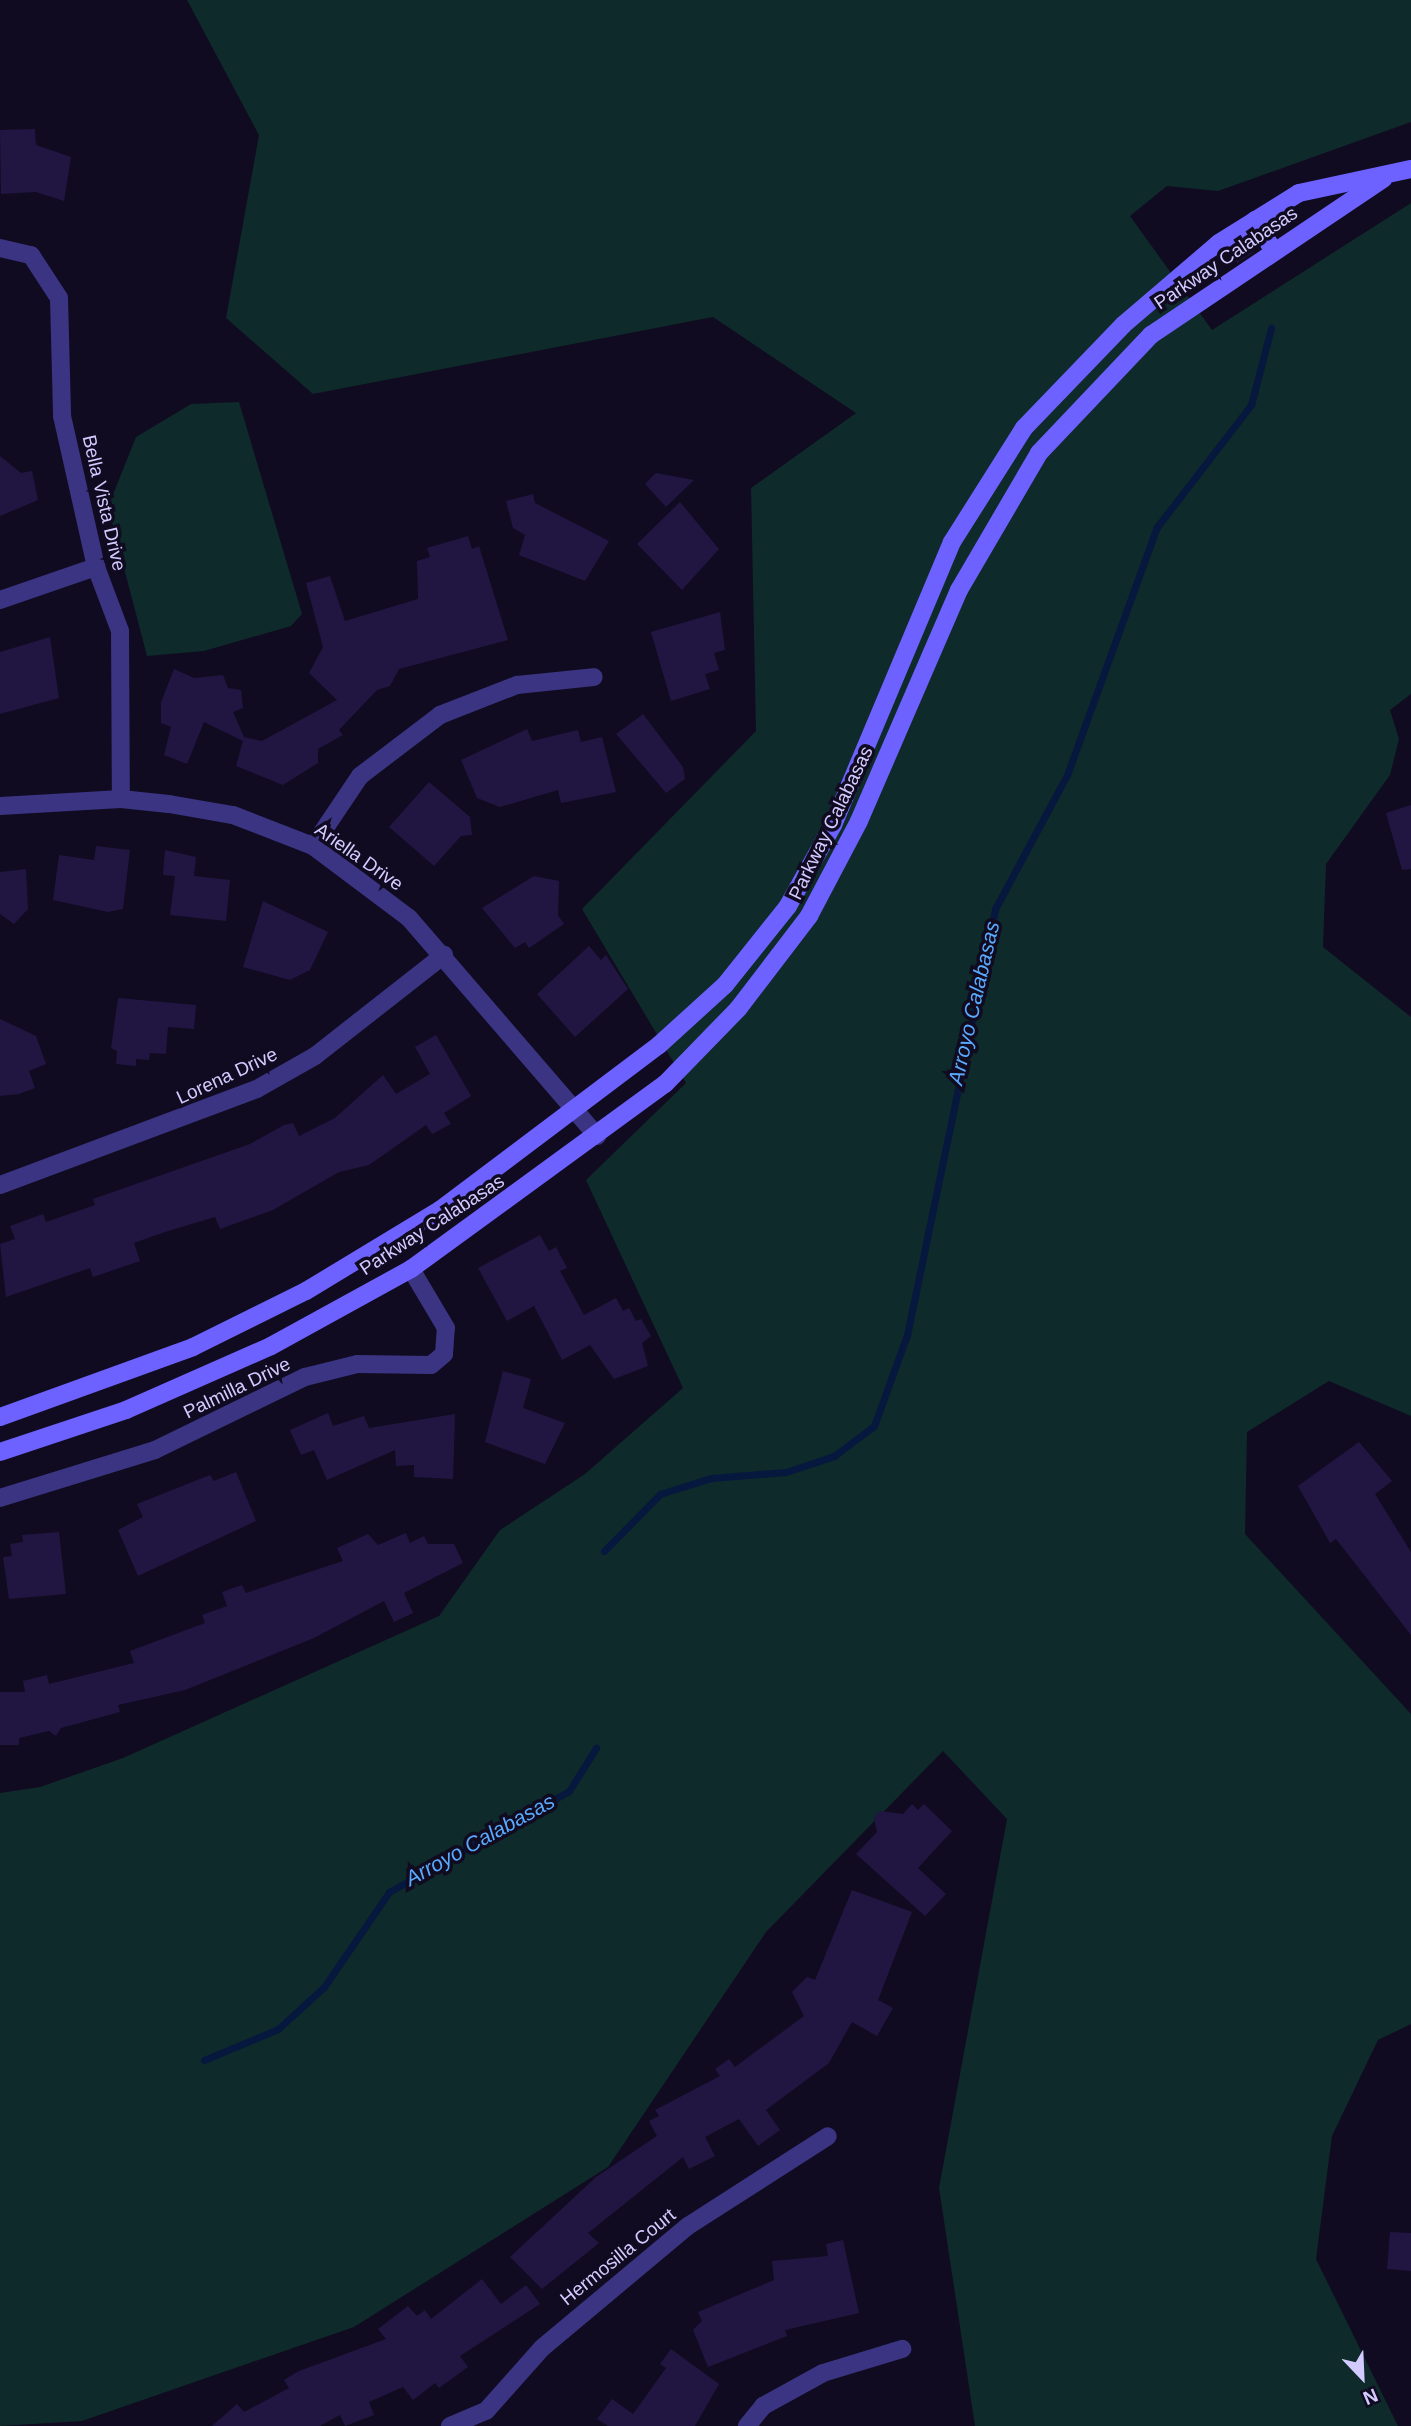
<!DOCTYPE html>
<html>
<head>
<meta charset="utf-8">
<style>
	body { margin:0 }
	#map { position:relative; width:1411px; height:2426px; overflow:hidden; background:#100b20; font-family:Arial,sans-serif }
	div>[style] { position:absolute }
	[style*='--x'] { left:calc(var(--x)*1px); top:calc(var(--y)*1px); width:calc(var(--w)*1px); rotate:calc(var(--a)*1deg) }
	.green>* { inset:0; background:#0e2a2a }
	.stream>* { height:7px; margin:-3.5px; padding:0 3.5px; transform-origin:3.5px; border-radius:3.5px; background:#06183e }
	.building>* { inset:0; background:#211642 }
	.street>* { height:18px; margin:-9px; padding:0 9px; transform-origin:9px; border-radius:9px; background:#3a3482 }
	.secondary>* { height:18px; margin:-9px; padding:0 9px; transform-origin:9px; border-radius:9px; background:#6d62ff }
	span { translate:-50% -50%; white-space:nowrap; text-align:center; line-height:1.15; -webkit-text-stroke:7px #100b20; paint-order:stroke }
	.street-label { font-size:19px; color:#d3cbff }
	.water-label { font-size:21px; color:#59aaff; font-style:italic }
	.north { position:absolute; left:1327px; top:2342px; width:70px; height:70px; -webkit-text-stroke:5px #100b20; paint-order:stroke; rotate:157deg; font-size:19px; font-weight:700; line-height:28px; text-align:center; color:#d3cbff }
	.north::after { content:''; display:block; margin:auto; width:24px; height:32px; background:#d3cbff; clip-path:polygon(50% 0,100% 100%,50% 72%,0 100%) }
</style>
</head>
<body>
<div id="map">
	<div class="green">
		<i style="clip-path:polygon(187px 0,1411px 0,1411px 122px,1218px 191px,1167px 186px,1130px 216px,1212px 330px,1411px 203px,1411px 694px,1390px 710px,1399px 739px,1390px 775px,1326px 864px,1323px 947px,1411px 1017px,1411px 1416px,1329px 1381px,1247px 1432px,1245px 1534px,1411px 1714px,1411px 2024px,1378px 2040px,1332px 2136px,1316px 2259px,1398px 2426px,975px 2426px,939px 2188px,1007px 1819px,943px 1751px,766px 1932px,608px 2167px,354px 2327px,82px 2421px,0 2426px,0 1793px,40px 1787px,123px 1758px,439px 1616px,500px 1530px,585px 1474px,683px 1388px,586px 1180px,686px 1083px,582px 909px,756px 731px,751px 488px,856px 413px,713px 317px,313px 394px,226px 318px,259px 135px)"></i>
		<i style="clip-path:polygon(239px 402px,302px 614px,291px 626px,204px 651px,147px 656px,108px 507px,136px 437px,191px 404px)"></i>
	</div>
	<div class="stream">
		<i style="--x:604;--y:1551;--w:80;--a:-45.5"></i>
		<i style="--x:660;--y:1494;--w:53;--a:-17.4"></i>
		<i style="--x:711;--y:1478;--w:75;--a:-4.6"></i>
		<i style="--x:786;--y:1472;--w:51;--a:-18.4"></i>
		<i style="--x:834;--y:1456;--w:50;--a:-36.9"></i>
		<i style="--x:874;--y:1426;--w:97;--a:-70.1"></i>
		<i style="--x:907;--y:1335;--w:435;--a:-78.3"></i>
		<i style="--x:995;--y:909;--w:152;--a:-61.8"></i>
		<i style="--x:1067;--y:775;--w:264;--a:-70.1"></i>
		<i style="--x:1157;--y:527;--w:154;--a:-52.4"></i>
		<i style="--x:1251;--y:405;--w:80;--a:-75.4"></i>
		<i style="--x:204;--y:2060;--w:80;--a:-22.7"></i>
		<i style="--x:278;--y:2029;--w:62;--a:-42.4"></i>
		<i style="--x:324;--y:1987;--w:115;--a:-55.6"></i>
		<i style="--x:389;--y:1892;--w:206;--a:-29.3"></i>
		<i style="--x:569;--y:1791;--w:51;--a:-57.9"></i>
	</div>
	<div class="building">
		<i style="clip-path:polygon(35px 129px,36px 145px,71px 157px,64px 201px,36px 192px,1px 194px,0 130px)"></i>
		<i style="clip-path:polygon(1246px 240px,1254px 252px,1237px 263px,1229px 250px)"></i>
		<i style="clip-path:polygon(0 456px,21px 473px,32px 471px,38px 500px,0 516px)"></i>
		<i style="clip-path:polygon(656px 473px,694px 480px,666px 507px,645px 484px)"></i>
		<i style="clip-path:polygon(533px 494px,535px 503px,609px 541px,585px 581px,519px 555px,525px 535px,513px 528px,506px 501px)"></i>
		<i style="clip-path:polygon(680px 502px,719px 549px,682px 590px,637px 544px)"></i>
		<i style="clip-path:polygon(468px 536px,472px 549px,479px 546px,508px 640px,399px 669px,390px 686px,377px 690px,339px 730px,343px 735px,318px 749px,318px 763px,283px 785px,236px 766px,243px 741px,204px 722px,187px 764px,164px 755px,171px 727px,161px 723px,161px 702px,174px 669px,194px 678px,223px 675px,228px 688px,241px 690px,243px 708px,233px 712px,244px 737px,262px 741px,337px 700px,309px 673px,323px 647px,306px 583px,330px 576px,345px 621px,418px 599px,417px 561px,430px 557px,427px 548px)"></i>
		<i style="clip-path:polygon(720px 612px,725px 650px,714px 653px,719px 670px,705px 674px,710px 689px,671px 701px,651px 632px)"></i>
		<i style="clip-path:polygon(50px 637px,59px 698px,0 714px,0 652px)"></i>
		<i style="clip-path:polygon(643px 714px,683px 767px,685px 779px,666px 793px,616px 734px)"></i>
		<i style="clip-path:polygon(527px 729px,532px 741px,578px 730px,581px 742px,602px 737px,616px 792px,561px 803px,558px 790px,500px 807px,477px 798px,461px 760px)"></i>
		<i style="clip-path:polygon(429px 782px,470px 817px,472px 835px,461px 836px,434px 866px,389px 827px)"></i>
		<i style="clip-path:polygon(1411px 805px,1411px 869px,1402px 870px,1386px 813px)"></i>
		<i style="clip-path:polygon(96px 846px,130px 850px,123px 909px,108px 912px,53px 900px,59px 855px,94px 860px)"></i>
		<i style="clip-path:polygon(165px 850px,196px 857px,194px 876px,230px 880px,226px 921px,170px 915px,175px 876px,163px 875px)"></i>
		<i style="clip-path:polygon(26px 869px,28px 909px,14px 924px,0 914px,0 872px)"></i>
		<i style="clip-path:polygon(534px 876px,559px 881px,558px 915px,564px 924px,529px 948px,525px 942px,515px 948px,482px 908px)"></i>
		<i style="clip-path:polygon(263px 901px,328px 932px,310px 970px,290px 980px,243px 967px)"></i>
		<i style="clip-path:polygon(589px 946px,601px 960px,606px 955px,628px 989px,575px 1037px,537px 994px)"></i>
		<i style="clip-path:polygon(118px 998px,196px 1005px,194px 1029px,168px 1027px,166px 1054px,150px 1053px,149px 1060px,136px 1059px,136px 1066px,116px 1064px,117px 1051px,111px 1048px)"></i>
		<i style="clip-path:polygon(0 1019px,36px 1036px,46px 1064px,29px 1071px,35px 1088px,19px 1094px,0 1096px)"></i>
		<i style="clip-path:polygon(436px 1035px,471px 1096px,444px 1113px,451px 1124px,432px 1134px,426px 1125px,369px 1165px,339px 1172px,273px 1210px,220px 1229px,215px 1217px,165px 1232px,134px 1243px,140px 1261px,93px 1277px,90px 1268px,6px 1297px,0 1244px,15px 1239px,10px 1226px,43px 1214px,46px 1222px,95px 1205px,93px 1199px,250px 1144px,284px 1125px,293px 1123px,299px 1136px,335px 1118px,383px 1075px,396px 1094px,430px 1074px,415px 1047px)"></i>
		<i style="clip-path:polygon(540px 1235px,549px 1251px,556px 1247px,567px 1268px,560px 1271px,584px 1315px,616px 1298px,623px 1311px,629px 1308px,636px 1321px,641px 1319px,651px 1336px,642px 1343px,648px 1366px,614px 1379px,590px 1345px,562px 1360px,534px 1306px,507px 1321px,478px 1268px)"></i>
		<i style="clip-path:polygon(503px 1371px,531px 1379px,523px 1408px,565px 1423px,545px 1464px,485px 1442px)"></i>
		<i style="clip-path:polygon(328px 1413px,333px 1426px,364px 1416px,369px 1428px,455px 1414px,453px 1479px,414px 1477px,414px 1465px,396px 1466px,395px 1450px,327px 1480px,314px 1450px,301px 1455px,290px 1430px)"></i>
		<i style="clip-path:polygon(1359px 1442px,1392px 1481px,1375px 1494px,1411px 1552px,1411px 1635px,1336px 1539px,1330px 1543px,1298px 1486px)"></i>
		<i style="clip-path:polygon(236px 1472px,256px 1521px,138px 1576px,118px 1530px,143px 1517px,137px 1504px,210px 1475px,214px 1481px)"></i>
		<i style="clip-path:polygon(59px 1532px,66px 1594px,9px 1599px,3px 1557px,12px 1556px,10px 1544px,23px 1542px,22px 1535px)"></i>
		<i style="clip-path:polygon(406px 1533px,410px 1543px,424px 1536px,428px 1544px,454px 1544px,463px 1563px,404px 1593px,413px 1613px,394px 1622px,384px 1601px,314px 1638px,185px 1690px,118px 1705px,120px 1712px,61px 1728px,56px 1736px,49px 1731px,19px 1738px,19px 1745px,0 1745px,0 1692px,25px 1692px,23px 1681px,47px 1675px,49px 1684px,134px 1663px,130px 1651px,205px 1623px,202px 1615px,227px 1606px,222px 1592px,242px 1585px,246px 1593px,343px 1561px,337px 1548px,368px 1534px,378px 1545px)"></i>
		<i style="clip-path:polygon(912px 1804px,918px 1810px,924px 1804px,952px 1831px,918px 1868px,946px 1894px,925px 1916px,856px 1854px,877px 1832px,874px 1817px,880px 1811px,903px 1814px)"></i>
		<i style="clip-path:polygon(852px 1890px,912px 1912px,878px 2000px,893px 2008px,877px 2036px,852px 2022px,829px 2063px,766px 2110px,780px 2130px,758px 2146px,739px 2119px,705px 2137px,715px 2156px,689px 2169px,683px 2157px,588px 2233px,599px 2243px,542px 2289px,510px 2257px,596px 2177px,657px 2136px,649px 2121px,659px 2116px,655px 2110px,720px 2076px,715px 2069px,729px 2059px,735px 2067px,804px 2016px,792px 1992px,807px 1977px,815px 1980px)"></i>
		<i style="clip-path:polygon(1390px 2232px,1411px 2233px,1411px 2271px,1387px 2269px)"></i>
		<i style="clip-path:polygon(843px 2240px,859px 2313px,785px 2330px,787px 2336px,708px 2367px,693px 2330px,702px 2321px,698px 2312px,774px 2280px,772px 2261px,828px 2256px,826px 2244px)"></i>
		<i style="clip-path:polygon(482px 2279px,501px 2304px,526px 2285px,540px 2304px,460px 2356px,468px 2367px,439px 2388px,435px 2383px,413px 2400px,403px 2387px,369px 2402px,374px 2415px,345px 2426px,340px 2415px,320px 2426px,212px 2426px,237px 2404px,244px 2412px,289px 2388px,284px 2380px,299px 2371px,386px 2339px,378px 2329px,408px 2306px,417px 2316px,425px 2310px,431px 2319px)"></i>
		<i style="clip-path:polygon(671px 2349px,719px 2384px,695px 2426px,608px 2426px,597px 2419px,612px 2399px,633px 2414px,666px 2368px,660px 2364px)"></i>
	</div>
	<div class="street">
		<i style="--x:0;--y:248;--w:32;--a:13"></i>
		<i style="--x:31;--y:255;--w:51;--a:56.9"></i>
		<i style="--x:59;--y:298;--w:118;--a:88.5"></i>
		<i style="--x:62;--y:416;--w:155;--a:77.3"></i>
		<i style="--x:96;--y:567;--w:68;--a:69.4"></i>
		<i style="--x:120;--y:631;--w:168;--a:89.7"></i>
		<i style="--x:0;--y:600;--w:102;--a:-19"></i>
		<i style="--x:0;--y:806;--w:121;--a:-3.3"></i>
		<i style="--x:121;--y:799;--w:48;--a:5.9"></i>
		<i style="--x:169;--y:804;--w:65;--a:9.8"></i>
		<i style="--x:233;--y:815;--w:86;--a:21.2"></i>
		<i style="--x:313;--y:846;--w:120;--a:36.9"></i>
		<i style="--x:409;--y:918;--w:288;--a:49.2"></i>
		<i style="--x:313;--y:846;--w:84;--a:-56.1"></i>
		<i style="--x:360;--y:776;--w:101;--a:-37.3"></i>
		<i style="--x:440;--y:715;--w:83;--a:-21.3"></i>
		<i style="--x:517;--y:685;--w:77;--a:-5.9"></i>
		<i style="--x:0;--y:1185;--w:274;--a:-20.5"></i>
		<i style="--x:257;--y:1089;--w:67;--a:-29.6"></i>
		<i style="--x:315;--y:1056;--w:164;--a:-38.1"></i>
		<i style="--x:0;--y:1498;--w:162;--a:-17.2"></i>
		<i style="--x:155;--y:1450;--w:167;--a:-26"></i>
		<i style="--x:305;--y:1377;--w:54;--a:-14"></i>
		<i style="--x:357;--y:1364;--w:74;--a:0.8"></i>
		<i style="--x:431;--y:1365;--w:17;--a:-40"></i>
		<i style="--x:444;--y:1354;--w:26;--a:-86"></i>
		<i style="--x:446;--y:1328;--w:69;--a:-120.7"></i>
		<i style="--x:450;--y:2426;--w:39;--a:-23"></i>
		<i style="--x:486;--y:2411;--w:84;--a:-48.4"></i>
		<i style="--x:542;--y:2348;--w:190;--a:-39.9"></i>
		<i style="--x:688;--y:2226;--w:166;--a:-32.7"></i>
		<i style="--x:747;--y:2426;--w:26;--a:-51"></i>
		<i style="--x:763;--y:2406;--w:68;--a:-28.8"></i>
		<i style="--x:823;--y:2373;--w:83;--a:-16.9"></i>
	</div>
	<div class="secondary">
		<i style="--x:1255;--y:220;--w:35;--a:59"></i>
		<i style="--x:0;--y:1417;--w:205;--a:-19.9"></i>
		<i style="--x:193;--y:1347;--w:126;--a:-26.4"></i>
		<i style="--x:306;--y:1291;--w:157;--a:-31.2"></i>
		<i style="--x:440;--y:1210;--w:274;--a:-37"></i>
		<i style="--x:659;--y:1045;--w:89;--a:-42.3"></i>
		<i style="--x:725;--y:985;--w:101;--a:-51.4"></i>
		<i style="--x:788;--y:906;--w:93;--a:-60.9"></i>
		<i style="--x:833;--y:825;--w:307;--a:-67.2"></i>
		<i style="--x:952;--y:542;--w:135;--a:-57.7"></i>
		<i style="--x:1024;--y:428;--w:143;--a:-46.1"></i>
		<i style="--x:1123;--y:325;--w:126;--a:-40.5"></i>
		<i style="--x:1219;--y:243;--w:94;--a:-32"></i>
		<i style="--x:1299;--y:193;--w:115;--a:-12.1"></i>
		<i style="--x:0;--y:1452;--w:133;--a:-18.4"></i>
		<i style="--x:126;--y:1410;--w:158;--a:-23.8"></i>
		<i style="--x:271;--y:1346;--w:160;--a:-28.8"></i>
		<i style="--x:411;--y:1269;--w:314;--a:-36.1"></i>
		<i style="--x:665;--y:1084;--w:105;--a:-45.8"></i>
		<i style="--x:738;--y:1009;--w:117;--a:-52.6"></i>
		<i style="--x:809;--y:916;--w:107;--a:-62.2"></i>
		<i style="--x:859;--y:821;--w:252;--a:-66.6"></i>
		<i style="--x:959;--y:590;--w:159;--a:-59.7"></i>
		<i style="--x:1039;--y:453;--w:163;--a:-46.5"></i>
		<i style="--x:1151;--y:335;--w:280;--a:-33.9"></i>
	</div>
	<div class="street-label">
		<span style="left:1226px;top:258px;rotate:-34deg">Parkway Calabasas</span>
		<span style="left:104px;top:503px;rotate:77deg">Bella Vista Drive</span>
		<span style="left:831px;top:823px;rotate:-64deg">Parkway Calabasas</span>
		<span style="left:359px;top:857px;rotate:35deg">Ariella Drive</span>
		<span style="left:227px;top:1076px;rotate:-25deg">Lorena Drive</span>
		<span style="left:432px;top:1225px;rotate:-33deg">Parkway Calabasas</span>
		<span style="left:237px;top:1388px;rotate:-26deg">Palmilla Drive</span>
		<span style="left:618px;top:2257px;rotate:-39deg">Hermosilla Court</span>
	</div>
	<div class="water-label">
		<span style="left:974px;top:1003px;rotate:-77deg">Arroyo Calabasas</span>
		<span style="left:480px;top:1840px;rotate:-29deg">Arroyo Calabasas</span>
	</div>
	<div class="north">N</div>
</div>
</body>
</html>
